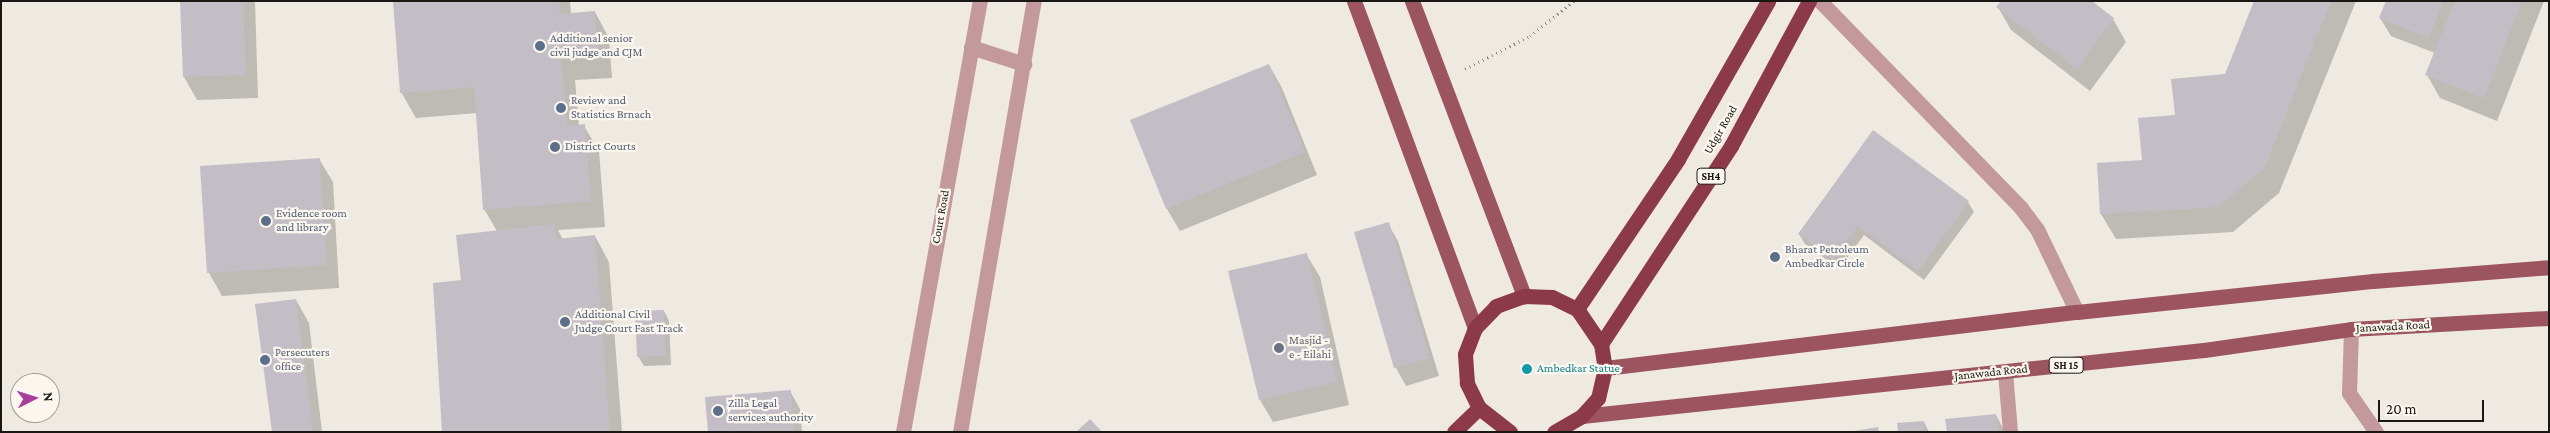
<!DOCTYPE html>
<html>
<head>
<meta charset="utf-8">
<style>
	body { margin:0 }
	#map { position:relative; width:2550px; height:433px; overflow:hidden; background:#eee9e1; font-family:"Crimson Pro",serif }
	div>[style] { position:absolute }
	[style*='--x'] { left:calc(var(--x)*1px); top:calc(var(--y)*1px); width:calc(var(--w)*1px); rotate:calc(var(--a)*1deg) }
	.shadow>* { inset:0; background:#0003 }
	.building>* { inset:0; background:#c3bec6 }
	.path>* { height:3px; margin-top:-1.5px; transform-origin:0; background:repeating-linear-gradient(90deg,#8d8a84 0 1px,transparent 0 5px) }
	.minor>* { height:15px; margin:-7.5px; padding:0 7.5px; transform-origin:7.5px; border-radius:7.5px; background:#c3999e }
	.major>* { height:15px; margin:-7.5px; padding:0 7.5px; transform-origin:7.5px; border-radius:7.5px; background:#9c545f }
	.highway>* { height:15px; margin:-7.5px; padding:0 7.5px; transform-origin:7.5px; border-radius:7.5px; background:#8c394a }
	.dots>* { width:14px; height:14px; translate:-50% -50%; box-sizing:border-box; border:2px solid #fbf6ee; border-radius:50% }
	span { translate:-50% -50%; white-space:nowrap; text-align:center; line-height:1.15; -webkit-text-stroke:4.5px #fbf6ee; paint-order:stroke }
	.shield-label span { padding:1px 4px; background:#fbf6ee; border:1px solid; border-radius:4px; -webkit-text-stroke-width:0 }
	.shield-label { font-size:11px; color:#181714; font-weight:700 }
	.service-label { font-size:12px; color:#4e5e75 }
	.left { translate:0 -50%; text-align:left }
	.street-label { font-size:12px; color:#181714 }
	.worship-label { font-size:12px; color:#5b616d }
	.culture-label { font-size:12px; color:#0d838f }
	.frame { position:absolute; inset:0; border:2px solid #181714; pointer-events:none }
	.north { position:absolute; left:10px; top:373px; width:50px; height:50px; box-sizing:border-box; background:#fbf6ee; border:1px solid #a09d97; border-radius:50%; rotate:85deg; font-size:14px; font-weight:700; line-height:20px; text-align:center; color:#181714 }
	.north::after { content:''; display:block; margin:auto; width:18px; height:22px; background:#a93d9c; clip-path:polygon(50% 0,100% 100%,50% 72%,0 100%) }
	.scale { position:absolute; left:2378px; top:400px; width:106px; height:22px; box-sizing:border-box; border:2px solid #181714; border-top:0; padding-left:6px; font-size:15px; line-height:18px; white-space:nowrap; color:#181714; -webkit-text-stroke:4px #fbf6ee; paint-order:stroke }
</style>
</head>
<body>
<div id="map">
	<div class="shadow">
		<i style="clip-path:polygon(181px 1px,255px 1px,258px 98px,197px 100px,184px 77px)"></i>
		<i style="clip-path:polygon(395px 1px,570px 1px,571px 14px,595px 12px,609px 38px,612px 78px,575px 80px,579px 126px,584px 126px,599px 151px,605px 227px,558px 230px,563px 240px,595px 236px,609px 262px,622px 432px,443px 432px,463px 281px,497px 231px,484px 209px,477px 113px,416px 118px,401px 92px)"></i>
		<i style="clip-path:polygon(2090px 1px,2113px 19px,2126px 42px,2090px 91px,2011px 30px,1998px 7px)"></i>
		<i style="clip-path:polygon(2255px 1px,2356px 1px,2279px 193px,2233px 232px,2116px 239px,2101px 214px,2176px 117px,2226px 75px)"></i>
		<i style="clip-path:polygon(2387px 1px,2544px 1px,2497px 121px,2440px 98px,2427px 75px,2435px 53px,2391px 36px,2380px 18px)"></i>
		<i style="clip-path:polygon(1269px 65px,1282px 88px,1317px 175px,1180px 231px,1167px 209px,1131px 121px)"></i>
		<i style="clip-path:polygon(319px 159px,333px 182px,339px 288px,222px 296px,209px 273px,201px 167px)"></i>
		<i style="clip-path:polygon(1968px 202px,1974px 212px,1924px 280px,1864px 235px,1839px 269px,1805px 244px,1799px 234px)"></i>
		<i style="clip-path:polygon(1388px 224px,1398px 241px,1439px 376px,1406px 386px,1396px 368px,1356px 233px)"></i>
		<i style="clip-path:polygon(1306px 254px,1320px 277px,1349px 405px,1273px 422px,1260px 400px)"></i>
		<i style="clip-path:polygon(296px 300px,309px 323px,322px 432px,273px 432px)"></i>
		<i style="clip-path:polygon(664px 311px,669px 321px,671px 365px,644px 366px,638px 356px)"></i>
		<i style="clip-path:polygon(790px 391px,800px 409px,802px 432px,709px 432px)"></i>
		<i style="clip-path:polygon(1996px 415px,2005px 432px,1948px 432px)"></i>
		<i style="clip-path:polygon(1924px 422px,1929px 432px,1899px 432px)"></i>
	</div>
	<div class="building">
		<i style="clip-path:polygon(180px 1px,243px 1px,246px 75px,183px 77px)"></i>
		<i style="clip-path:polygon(393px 1px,559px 1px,560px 14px,595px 11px,598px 53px,561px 55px,567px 126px,585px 124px,591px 201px,483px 210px,474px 87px,400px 93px)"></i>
		<i style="clip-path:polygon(2001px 1px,2092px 1px,2114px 18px,2077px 69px,1996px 7px)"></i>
		<i style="clip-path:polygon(2254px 1px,2331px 1px,2265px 167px,2219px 207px,2100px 214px,2097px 163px,2142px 160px,2138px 118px,2175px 115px,2171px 79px,2225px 74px)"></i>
		<i style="clip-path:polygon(2386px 1px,2443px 1px,2429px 38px,2379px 18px)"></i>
		<i style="clip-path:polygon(2455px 1px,2522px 1px,2484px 98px,2425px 75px)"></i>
		<i style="clip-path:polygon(1269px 64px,1305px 152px,1166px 209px,1130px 120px)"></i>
		<i style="clip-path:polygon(1873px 130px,1969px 201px,1918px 271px,1858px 226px,1833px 260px,1798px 234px)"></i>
		<i style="clip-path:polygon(320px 158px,327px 265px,207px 273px,200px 166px)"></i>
		<i style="clip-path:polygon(1389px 222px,1430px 358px,1394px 368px,1354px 232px)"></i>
		<i style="clip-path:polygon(555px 224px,557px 239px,595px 235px,610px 432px,442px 432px,433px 283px,461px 280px,456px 235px)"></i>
		<i style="clip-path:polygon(1307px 253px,1337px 382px,1259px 400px,1228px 271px)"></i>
		<i style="clip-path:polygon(296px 299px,313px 432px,272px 432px,255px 304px)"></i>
		<i style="clip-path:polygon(664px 310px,666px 356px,637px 357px,635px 311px)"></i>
		<i style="clip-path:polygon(791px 390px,794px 432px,708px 432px,705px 397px)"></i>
		<i style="clip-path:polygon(1996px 414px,1998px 432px,1947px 432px,1945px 419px)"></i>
		<i style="clip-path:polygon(1090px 419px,1102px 432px,1076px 432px)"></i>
		<i style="clip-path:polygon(1924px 421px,1925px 432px,1898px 432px,1897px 423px)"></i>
		<i style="clip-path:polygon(1878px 427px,1879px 432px,1854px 432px,1854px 431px)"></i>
	</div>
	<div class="path">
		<i style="--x:1465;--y:69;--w:73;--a:-26.9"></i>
		<i style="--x:1530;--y:36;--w:56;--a:-38.5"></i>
	</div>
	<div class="minor">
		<i style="--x:1820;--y:1;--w:289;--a:45.8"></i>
		<i style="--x:2021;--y:208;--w:26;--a:53"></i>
		<i style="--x:2037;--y:229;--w:92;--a:64.3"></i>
		<i style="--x:971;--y:47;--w:56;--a:17.8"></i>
		<i style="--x:2351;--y:329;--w:64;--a:91.8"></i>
		<i style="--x:2349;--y:393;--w:47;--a:55.3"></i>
		<i style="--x:2005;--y:372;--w:60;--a:85.2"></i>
		<i style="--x:903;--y:432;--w:438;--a:-79.9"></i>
		<i style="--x:960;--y:432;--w:437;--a:-80.3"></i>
	</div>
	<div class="major">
		<i style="--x:1354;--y:1;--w:349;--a:69.7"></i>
		<i style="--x:1412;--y:1;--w:316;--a:69.2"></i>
		<i style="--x:1605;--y:368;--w:475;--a:-6.8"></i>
		<i style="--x:2077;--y:312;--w:298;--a:-6"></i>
		<i style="--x:2373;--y:281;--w:177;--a:-4.5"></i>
		<i style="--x:1582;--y:416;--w:625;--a:-6.06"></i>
		<i style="--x:2204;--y:350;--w:148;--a:-8.1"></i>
		<i style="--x:2351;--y:329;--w:198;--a:-3.2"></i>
	</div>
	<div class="highway">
		<i style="--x:1577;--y:309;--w:181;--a:-56"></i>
		<i style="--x:1678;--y:159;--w:182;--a:-60.3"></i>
		<i style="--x:1601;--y:344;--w:237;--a:-56.7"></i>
		<i style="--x:1731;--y:146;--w:165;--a:-61.7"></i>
		<i style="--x:1454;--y:432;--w:35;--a:-44"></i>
		<i style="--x:1510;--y:432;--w:39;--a:-142"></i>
		<i style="--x:1479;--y:408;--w:28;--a:-116"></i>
		<i style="--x:1467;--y:383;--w:29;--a:-94"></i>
		<i style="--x:1465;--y:354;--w:28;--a:-69"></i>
		<i style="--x:1475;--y:328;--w:30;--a:-46"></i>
		<i style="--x:1496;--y:306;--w:30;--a:-20"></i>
		<i style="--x:1524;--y:296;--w:28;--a:2"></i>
		<i style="--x:1552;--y:297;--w:28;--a:26"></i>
		<i style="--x:1577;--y:309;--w:42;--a:55.6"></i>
		<i style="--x:1601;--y:344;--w:24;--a:81"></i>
		<i style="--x:1605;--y:368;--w:31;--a:103"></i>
		<i style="--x:1598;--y:398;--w:24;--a:132"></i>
		<i style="--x:1582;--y:416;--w:32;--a:150"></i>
	</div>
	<div class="dots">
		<i style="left:540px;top:46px;background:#5c6f8a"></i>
		<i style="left:561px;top:108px;background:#5c6f8a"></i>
		<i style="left:555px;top:147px;background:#5c6f8a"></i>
		<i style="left:266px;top:221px;background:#5c6f8a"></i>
		<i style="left:1775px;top:257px;background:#5c6f8a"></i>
		<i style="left:565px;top:322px;background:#5c6f8a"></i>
		<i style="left:1279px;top:348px;background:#6b7280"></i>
		<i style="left:265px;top:360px;background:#5c6f8a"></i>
		<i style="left:1527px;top:369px;background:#0f9aa8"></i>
		<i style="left:718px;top:411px;background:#5c6f8a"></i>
	</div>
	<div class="shield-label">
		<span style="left:1711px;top:176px">SH4</span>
		<span style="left:2066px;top:365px">SH 15</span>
	</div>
	<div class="service-label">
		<span class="left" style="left:550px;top:46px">Additional senior<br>civil judge and CJM</span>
		<span class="left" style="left:571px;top:108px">Review and<br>Statistics Brnach</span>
		<span class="left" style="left:565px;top:147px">District Courts</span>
		<span class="left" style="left:276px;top:221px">Evidence room<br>and library</span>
		<span class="left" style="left:1785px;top:257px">Bharat Petroleum<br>Ambedkar Circle</span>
		<span class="left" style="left:575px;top:322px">Additional Civil<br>Judge Court Fast Track</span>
		<span class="left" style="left:275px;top:360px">Persecuters<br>office</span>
		<span class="left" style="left:728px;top:411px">Zilla Legal<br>services authority</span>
	</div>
	<div class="street-label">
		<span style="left:1721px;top:130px;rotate:-60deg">Udgir Road</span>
		<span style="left:941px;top:217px;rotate:-80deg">Court Road</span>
		<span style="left:2393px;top:327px;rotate:-3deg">Janawada Road</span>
		<span style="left:1991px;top:373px;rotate:-6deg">Janawada Road</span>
	</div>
	<div class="worship-label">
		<span class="left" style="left:1289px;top:348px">Masjid -<br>e - Eilahi</span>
	</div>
	<div class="culture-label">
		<span class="left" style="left:1537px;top:369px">Ambedkar Statue</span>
	</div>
	<div class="frame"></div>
	<div class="north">N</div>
	<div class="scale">20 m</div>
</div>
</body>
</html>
